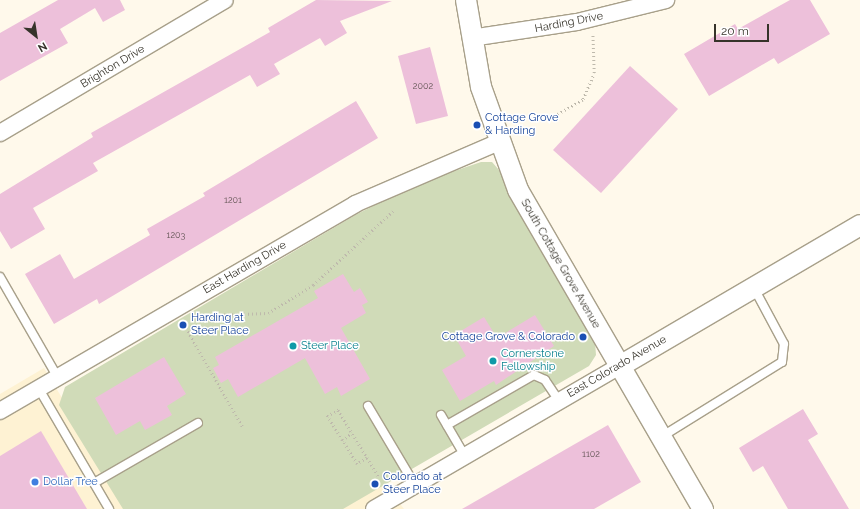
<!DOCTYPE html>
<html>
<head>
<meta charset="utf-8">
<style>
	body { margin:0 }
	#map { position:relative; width:860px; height:509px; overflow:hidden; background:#fff9eb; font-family:Raleway,sans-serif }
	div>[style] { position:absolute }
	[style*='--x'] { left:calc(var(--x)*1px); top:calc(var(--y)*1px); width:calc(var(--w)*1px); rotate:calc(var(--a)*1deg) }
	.built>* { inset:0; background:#fef2d3 }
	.green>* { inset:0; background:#d0dbb8 }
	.building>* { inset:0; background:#edc0da }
	.path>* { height:2.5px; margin-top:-1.25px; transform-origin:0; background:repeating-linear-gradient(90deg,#beb9ac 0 1px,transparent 0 4px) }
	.roads { filter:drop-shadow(1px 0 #a8a08a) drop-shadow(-1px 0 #a8a08a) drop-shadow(0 1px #a8a08a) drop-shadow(0 -1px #a8a08a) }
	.service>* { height:8px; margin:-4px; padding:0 4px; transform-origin:4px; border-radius:4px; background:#fff }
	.minor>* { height:16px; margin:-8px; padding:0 8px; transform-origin:8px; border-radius:8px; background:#fff }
	.tertiary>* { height:20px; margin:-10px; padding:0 10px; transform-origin:10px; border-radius:10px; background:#fff }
	.dots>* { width:11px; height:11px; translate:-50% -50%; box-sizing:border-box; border:2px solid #fff; border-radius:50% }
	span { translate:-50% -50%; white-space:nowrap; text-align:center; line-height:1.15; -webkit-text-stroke:3px #fff; paint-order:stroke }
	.number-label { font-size:9px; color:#645656 }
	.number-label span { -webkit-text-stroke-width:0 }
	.street-label { font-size:11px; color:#36332a }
	.transit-label { font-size:11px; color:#164399 }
	.left { translate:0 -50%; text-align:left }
	.right { translate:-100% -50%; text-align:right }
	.culture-label { font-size:11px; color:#0d838f }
	.shop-label { font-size:11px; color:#366cbe }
	.north { position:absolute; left:16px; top:16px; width:40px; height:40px; -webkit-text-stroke:3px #fff; paint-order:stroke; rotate:150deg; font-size:11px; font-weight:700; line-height:16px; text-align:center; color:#36332a }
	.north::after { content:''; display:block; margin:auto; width:14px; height:18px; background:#36332a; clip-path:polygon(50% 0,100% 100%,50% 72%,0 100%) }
	.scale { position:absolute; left:714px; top:24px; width:55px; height:18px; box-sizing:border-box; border:2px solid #36332a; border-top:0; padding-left:5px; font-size:12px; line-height:14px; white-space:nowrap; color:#36332a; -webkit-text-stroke:3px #fff; paint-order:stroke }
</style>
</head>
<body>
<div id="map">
	<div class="built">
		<i style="clip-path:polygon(44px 368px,129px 509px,0 509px,0 394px)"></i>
		<i style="clip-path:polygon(379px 476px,404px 509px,325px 509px)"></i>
	</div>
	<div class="green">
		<i style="clip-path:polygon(481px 162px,492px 162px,499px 170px,533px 238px,595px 342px,596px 355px,589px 366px,343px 509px,123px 509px,59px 405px,65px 387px,357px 214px,419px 183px)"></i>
	</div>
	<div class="building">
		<i style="clip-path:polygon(58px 0,120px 0,125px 10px,103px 22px,95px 8px,60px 29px,68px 43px,0 81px,0 33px)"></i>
		<i style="clip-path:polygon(316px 0,392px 1px,340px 21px,347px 33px,325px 46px,320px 38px,274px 64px,280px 74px,257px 87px,250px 75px,93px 163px,98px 171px,33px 208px,45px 229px,11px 249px,0 231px,0 194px,93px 137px,91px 133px,270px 32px,268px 28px)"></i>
		<i style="clip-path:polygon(790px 0,810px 0,830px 34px,778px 64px,774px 58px,709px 96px,684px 54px,735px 24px,738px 29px)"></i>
		<i style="clip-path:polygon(430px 47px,448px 116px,416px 124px,398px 56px)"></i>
		<i style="clip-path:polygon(630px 66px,678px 109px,601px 193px,553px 150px)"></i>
		<i style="clip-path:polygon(356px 101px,378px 138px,99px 304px,97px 299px,54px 324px,25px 274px,60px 254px,74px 279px,150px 235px,147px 229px,205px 196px,203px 193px)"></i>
		<i style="clip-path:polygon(343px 274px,354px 292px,360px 288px,368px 302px,362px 305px,366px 313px,341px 328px,370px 379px,341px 396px,337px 387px,325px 394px,305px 358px,238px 397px,228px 379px,221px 383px,213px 368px,219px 365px,215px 357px,318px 298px,314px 291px)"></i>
		<i style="clip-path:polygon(535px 315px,554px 346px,496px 385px,494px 381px,460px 401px,442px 370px,466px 356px,454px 335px,484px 317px,497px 338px)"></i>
		<i style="clip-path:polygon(164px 357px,186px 394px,167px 406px,172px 415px,145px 430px,140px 421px,116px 435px,95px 398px)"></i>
		<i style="clip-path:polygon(803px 409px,818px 434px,808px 440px,849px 509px,788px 509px,763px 466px,753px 472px,739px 448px)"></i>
		<i style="clip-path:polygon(608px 425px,641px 482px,594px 509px,462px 509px)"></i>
		<i style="clip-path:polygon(41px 431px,87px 509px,0 509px,0 456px)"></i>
	</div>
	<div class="path">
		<i style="--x:512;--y:119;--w:42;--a:-4.1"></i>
		<i style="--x:554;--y:116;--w:34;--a:-30"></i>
		<i style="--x:583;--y:99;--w:28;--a:-67"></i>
		<i style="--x:594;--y:73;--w:38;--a:-92"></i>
		<i style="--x:208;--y:315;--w:60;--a:-1.9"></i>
		<i style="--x:268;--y:313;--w:53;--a:-31.9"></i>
		<i style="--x:313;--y:285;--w:109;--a:-42.8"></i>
		<i style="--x:186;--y:328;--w:114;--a:60.1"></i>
		<i style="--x:342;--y:440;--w:12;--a:-35"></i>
		<i style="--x:367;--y:458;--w:12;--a:149"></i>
		<i style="--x:357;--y:464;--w:57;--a:-122"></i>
		<i style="--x:327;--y:416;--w:13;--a:-29"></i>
		<i style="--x:338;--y:410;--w:79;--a:58.5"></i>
	</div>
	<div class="roads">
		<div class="service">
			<i style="--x:0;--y:277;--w:116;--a:60.1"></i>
			<i style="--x:39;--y:389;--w:139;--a:59.7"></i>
			<i style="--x:368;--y:406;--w:92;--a:59.3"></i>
			<i style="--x:441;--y:415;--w:48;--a:59.7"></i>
			<i style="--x:447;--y:425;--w:100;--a:-29.9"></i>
			<i style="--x:534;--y:375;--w:12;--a:24"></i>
			<i style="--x:545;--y:380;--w:25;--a:56"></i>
			<i style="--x:661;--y:437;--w:142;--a:-31.8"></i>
			<i style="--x:782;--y:362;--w:18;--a:-84"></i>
			<i style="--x:784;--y:344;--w:64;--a:-118.2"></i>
			<i style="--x:94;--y:483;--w:120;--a:-30"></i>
		</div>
		<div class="minor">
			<i style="--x:471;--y:38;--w:107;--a:-8.6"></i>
			<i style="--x:577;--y:22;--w:92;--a:-13.9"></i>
			<i style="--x:0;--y:133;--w:261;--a:-30.6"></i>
			<i style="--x:0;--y:411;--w:411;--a:-30.2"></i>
			<i style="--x:355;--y:204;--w:157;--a:-23.3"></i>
			<i style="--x:374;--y:509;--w:285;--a:-30.2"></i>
		</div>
		<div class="tertiary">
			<i style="--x:466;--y:0;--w:88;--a:80.2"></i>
			<i style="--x:481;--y:87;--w:109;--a:70.2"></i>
			<i style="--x:518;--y:190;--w:369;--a:59.9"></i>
			<i style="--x:620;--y:366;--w:278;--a:-30.4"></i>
		</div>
	</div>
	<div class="dots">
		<i style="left:477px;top:125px;background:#1a4fb4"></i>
		<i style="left:183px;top:325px;background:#1a4fb4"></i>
		<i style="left:583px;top:337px;background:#1a4fb4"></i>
		<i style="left:293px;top:346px;background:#0f9aa8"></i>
		<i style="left:493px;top:361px;background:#0f9aa8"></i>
		<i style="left:35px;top:482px;background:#3f7fe0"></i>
		<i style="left:375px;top:484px;background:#1a4fb4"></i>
	</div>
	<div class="number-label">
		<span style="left:423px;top:86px">2002</span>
		<span style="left:233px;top:200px">1201</span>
		<span style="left:176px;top:235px">1203</span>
		<span style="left:591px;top:454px">1102</span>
	</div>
	<div class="street-label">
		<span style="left:569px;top:23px;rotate:-11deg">Harding Drive</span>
		<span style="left:113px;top:67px;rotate:-31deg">Brighton Drive</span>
		<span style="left:560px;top:264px;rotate:60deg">South Cottage Grove Avenue</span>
		<span style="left:245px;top:268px;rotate:-30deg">East Harding Drive</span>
		<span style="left:617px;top:367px;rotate:-30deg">East Colorado Avenue</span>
	</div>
	<div class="transit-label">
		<span class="left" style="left:485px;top:125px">Cottage Grove<br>&amp; Harding</span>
		<span class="left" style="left:191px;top:325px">Harding at<br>Steer Place</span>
		<span class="right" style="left:575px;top:337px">Cottage Grove &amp; Colorado</span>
		<span class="left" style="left:383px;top:484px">Colorado at<br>Steer Place</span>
	</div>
	<div class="culture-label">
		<span class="left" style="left:301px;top:346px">Steer Place</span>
		<span class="left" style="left:501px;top:361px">Cornerstone<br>Fellowship</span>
	</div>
	<div class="shop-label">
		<span class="left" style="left:43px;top:482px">Dollar Tree</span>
	</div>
	<div class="north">N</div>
	<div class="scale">20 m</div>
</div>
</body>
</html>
